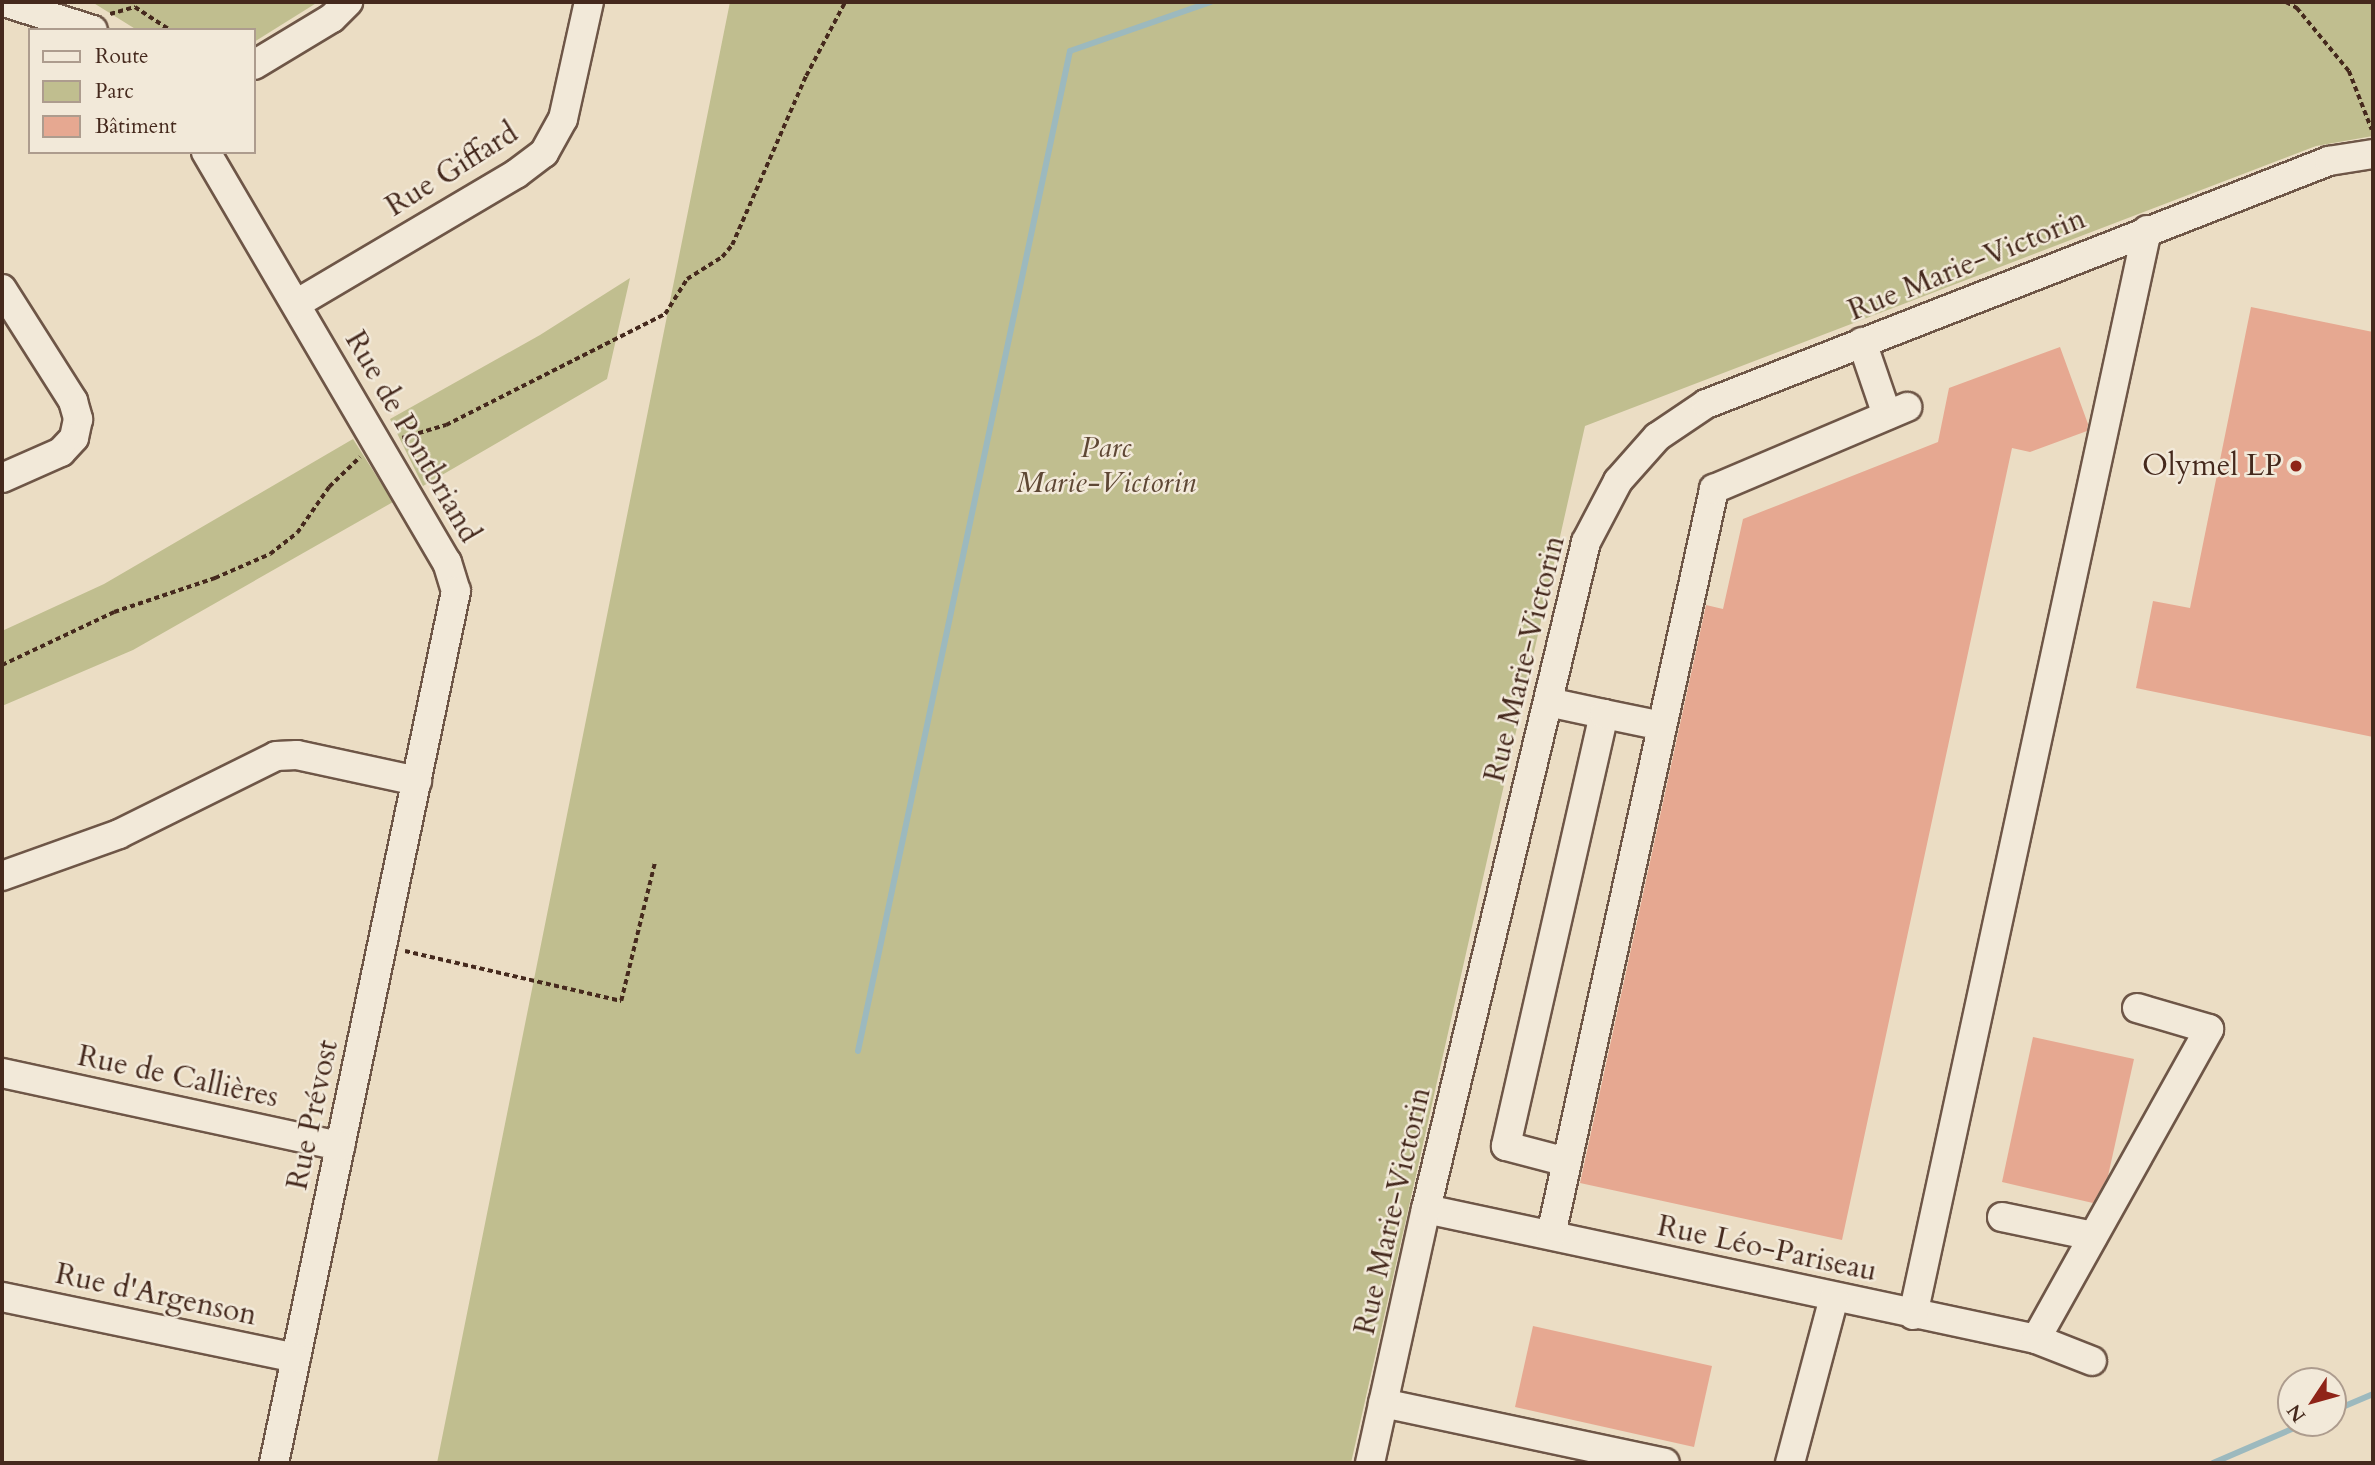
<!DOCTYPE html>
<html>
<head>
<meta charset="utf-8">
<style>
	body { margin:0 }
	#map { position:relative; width:2375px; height:1465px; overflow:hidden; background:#ebddc4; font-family:Cardo,serif }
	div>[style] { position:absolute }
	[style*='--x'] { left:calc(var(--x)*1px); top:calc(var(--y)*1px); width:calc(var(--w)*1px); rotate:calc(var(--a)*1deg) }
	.green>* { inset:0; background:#c0be8f }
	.stream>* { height:6px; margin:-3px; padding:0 3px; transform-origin:3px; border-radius:3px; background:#9cb9be }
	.building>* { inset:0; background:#e6a891 }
	.path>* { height:3.5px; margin-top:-1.75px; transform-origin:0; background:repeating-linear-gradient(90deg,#45291d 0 5px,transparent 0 8.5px) }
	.roads { filter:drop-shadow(2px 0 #6e5647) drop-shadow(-2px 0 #6e5647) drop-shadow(0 2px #6e5647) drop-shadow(0 -2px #6e5647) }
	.minor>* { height:28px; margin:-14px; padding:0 14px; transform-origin:14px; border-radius:14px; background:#f2e9d9 }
	.dots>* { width:19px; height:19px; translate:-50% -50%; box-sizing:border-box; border:4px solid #f2e9d9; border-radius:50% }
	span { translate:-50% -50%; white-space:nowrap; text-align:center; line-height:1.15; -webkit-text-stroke:5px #f2e9d9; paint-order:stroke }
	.street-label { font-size:30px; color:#45291d }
	.park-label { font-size:30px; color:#5e4734; font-style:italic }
	.poi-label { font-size:30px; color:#45291d }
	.right { translate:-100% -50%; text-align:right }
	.frame { position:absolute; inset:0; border:4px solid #45291d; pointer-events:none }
	.legend { position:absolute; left:28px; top:28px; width:228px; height:126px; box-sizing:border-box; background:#f2e9d9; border:2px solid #ad9c8e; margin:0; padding:9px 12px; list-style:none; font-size:21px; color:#45291d }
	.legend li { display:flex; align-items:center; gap:14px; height:35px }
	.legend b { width:35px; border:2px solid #ad9c8e }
	.north { position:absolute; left:2277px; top:1367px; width:70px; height:70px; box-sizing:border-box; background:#f2e9d9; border:2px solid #ad9c8e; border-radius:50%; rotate:234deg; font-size:19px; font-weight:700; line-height:28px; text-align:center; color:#45291d }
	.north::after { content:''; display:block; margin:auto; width:24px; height:32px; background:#8f2418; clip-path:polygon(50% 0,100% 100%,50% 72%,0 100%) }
</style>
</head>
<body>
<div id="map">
	<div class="green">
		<i style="clip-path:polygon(92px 2px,318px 2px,254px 42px,254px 30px,137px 30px)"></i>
		<i style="clip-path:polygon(730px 2px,2373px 2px,2373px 136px,2316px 146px,1585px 426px,1351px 1463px,437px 1463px)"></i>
		<i style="clip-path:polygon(630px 278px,607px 379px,423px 486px,390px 419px,540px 335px)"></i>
		<i style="clip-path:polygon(353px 439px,393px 502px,133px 650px,2px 706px,2px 631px,104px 584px)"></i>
	</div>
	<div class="stream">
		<i style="--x:858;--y:1051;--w:1022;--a:-78.03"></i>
		<i style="--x:1070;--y:51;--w:149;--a:-19.2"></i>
		<i style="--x:2333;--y:1411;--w:43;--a:-23"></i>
		<i style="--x:2213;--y:1463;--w:101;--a:-23.3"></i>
	</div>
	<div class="building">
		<i style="clip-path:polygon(2251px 307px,2373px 332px,2373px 737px,2136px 688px,2153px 601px,2190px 608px)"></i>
		<i style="clip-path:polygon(2060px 347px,2088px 424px,2087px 431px,2030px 452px,2012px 448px,1842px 1240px,1580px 1183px,1706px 605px,1723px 609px,1743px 519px,1938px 442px,1949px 388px)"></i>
		<i style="clip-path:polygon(2033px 1037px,2134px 1059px,2108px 1176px,2093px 1203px,2002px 1182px)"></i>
		<i style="clip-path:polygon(1533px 1326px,1712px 1366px,1694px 1447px,1515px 1407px)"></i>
	</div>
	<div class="path">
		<i style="--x:2286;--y:2;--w:13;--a:29"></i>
		<i style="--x:2297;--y:8;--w:82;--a:50.5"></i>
		<i style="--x:2349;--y:71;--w:63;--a:68.7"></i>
		<i style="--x:110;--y:14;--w:26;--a:-16"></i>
		<i style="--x:135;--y:7;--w:42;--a:33.3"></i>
		<i style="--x:402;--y:438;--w:46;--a:-16.5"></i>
		<i style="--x:446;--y:425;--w:246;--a:-26.9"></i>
		<i style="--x:665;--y:314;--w:41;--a:-57.8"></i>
		<i style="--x:687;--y:279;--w:41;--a:-32.2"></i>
		<i style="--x:722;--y:257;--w:16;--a:-50"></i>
		<i style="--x:732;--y:245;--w:184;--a:-66.4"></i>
		<i style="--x:806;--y:76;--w:84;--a:-62.2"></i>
		<i style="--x:2;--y:665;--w:124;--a:-25.3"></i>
		<i style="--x:114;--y:612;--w:107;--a:-18.6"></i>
		<i style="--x:215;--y:578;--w:60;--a:-23.6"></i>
		<i style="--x:270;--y:554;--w:34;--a:-38"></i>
		<i style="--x:297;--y:533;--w:56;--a:-55.2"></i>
		<i style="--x:329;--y:487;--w:43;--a:-44.1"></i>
		<i style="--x:405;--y:951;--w:222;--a:13"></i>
		<i style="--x:621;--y:1001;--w:143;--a:-76.3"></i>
	</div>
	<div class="roads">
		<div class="minor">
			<i style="--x:4;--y:2;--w:93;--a:17.5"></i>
			<i style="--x:254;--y:65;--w:91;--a:-31.1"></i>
			<i style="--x:332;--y:18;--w:23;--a:-45"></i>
			<i style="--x:206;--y:152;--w:476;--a:59.6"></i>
			<i style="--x:447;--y:562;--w:30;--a:73"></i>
			<i style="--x:456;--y:591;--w:891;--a:101.79"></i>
			<i style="--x:2;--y:289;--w:133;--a:57.6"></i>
			<i style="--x:73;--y:401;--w:19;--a:74"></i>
			<i style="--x:78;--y:419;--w:19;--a:102"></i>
			<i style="--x:74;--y:438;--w:19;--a:133"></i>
			<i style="--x:61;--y:452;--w:64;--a:156.2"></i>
			<i style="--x:296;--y:304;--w:256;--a:-30.6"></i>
			<i style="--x:516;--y:174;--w:35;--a:-37"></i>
			<i style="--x:544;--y:153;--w:39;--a:-61"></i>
			<i style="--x:563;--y:119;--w:120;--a:-77.5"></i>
			<i style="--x:1862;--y:342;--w:77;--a:71.1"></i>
			<i style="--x:1548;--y:702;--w:57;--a:12.1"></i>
			<i style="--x:1604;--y:714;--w:443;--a:102.8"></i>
			<i style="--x:1506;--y:1146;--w:63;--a:14.7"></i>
			<i style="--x:1604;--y:714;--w:59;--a:11.7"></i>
			<i style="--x:2;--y:876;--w:124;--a:-19.7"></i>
			<i style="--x:119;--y:834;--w:175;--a:-26.4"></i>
			<i style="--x:276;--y:756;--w:21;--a:-3"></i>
			<i style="--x:297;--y:755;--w:123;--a:12.2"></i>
			<i style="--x:2;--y:1073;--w:346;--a:12.2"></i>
			<i style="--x:1426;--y:1209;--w:624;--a:12.03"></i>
			<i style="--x:2036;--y:1339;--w:60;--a:21.4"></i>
			<i style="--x:2002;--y:1217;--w:93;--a:11.8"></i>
			<i style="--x:1551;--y:1235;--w:764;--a:-77.67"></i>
			<i style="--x:1714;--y:489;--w:210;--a:-23"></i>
			<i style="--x:2;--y:1297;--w:300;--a:11.7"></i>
			<i style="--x:1913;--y:1315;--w:1110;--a:-77.83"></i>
			<i style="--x:2036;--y:1339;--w:355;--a:-60.8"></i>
			<i style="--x:2209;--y:1029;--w:75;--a:-163.7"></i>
			<i style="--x:1383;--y:1403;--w:288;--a:12"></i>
			<i style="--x:1370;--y:1463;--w:260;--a:-77.6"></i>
			<i style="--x:1426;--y:1209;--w:686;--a:-76.51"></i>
			<i style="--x:1586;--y:542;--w:69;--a:-62.3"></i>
			<i style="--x:1618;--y:481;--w:59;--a:-48.4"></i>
			<i style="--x:1657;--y:437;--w:59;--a:-34"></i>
			<i style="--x:1706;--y:404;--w:669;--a:-21.31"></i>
			<i style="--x:2329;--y:161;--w:45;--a:-9"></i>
			<i style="--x:1790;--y:1463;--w:171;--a:-75.1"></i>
		</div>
	</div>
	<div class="dots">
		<i style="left:2296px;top:466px;background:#8f2418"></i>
	</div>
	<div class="street-label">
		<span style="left:452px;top:170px;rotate:-32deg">Rue Giffard</span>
		<span style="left:1967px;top:265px;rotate:-22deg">Rue Marie-Victorin</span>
		<span style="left:412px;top:437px;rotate:60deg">Rue de Pontbriand</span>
		<span style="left:1525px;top:659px;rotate:-76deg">Rue Marie-Victorin</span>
		<span style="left:178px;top:1077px;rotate:12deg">Rue de Callières</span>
		<span style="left:313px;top:1115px;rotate:-78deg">Rue Prévost</span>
		<span style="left:1393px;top:1211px;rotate:-77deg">Rue Marie-Victorin</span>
		<span style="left:1767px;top:1249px;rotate:12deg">Rue Léo-Pariseau</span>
		<span style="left:156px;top:1295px;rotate:12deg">Rue d'Argenson</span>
	</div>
	<div class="park-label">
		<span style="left:1106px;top:465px">Parc<br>Marie-Victorin</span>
	</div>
	<div class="poi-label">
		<span class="right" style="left:2282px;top:466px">Olymel LP</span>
	</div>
	<div class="frame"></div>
	<ul class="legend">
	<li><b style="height:9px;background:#f2e9d9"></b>Route</li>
	<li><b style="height:19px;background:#c0be8f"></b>Parc</li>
	<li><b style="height:19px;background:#e6a891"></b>Bâtiment</li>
	</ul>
	<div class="north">N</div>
</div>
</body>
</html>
